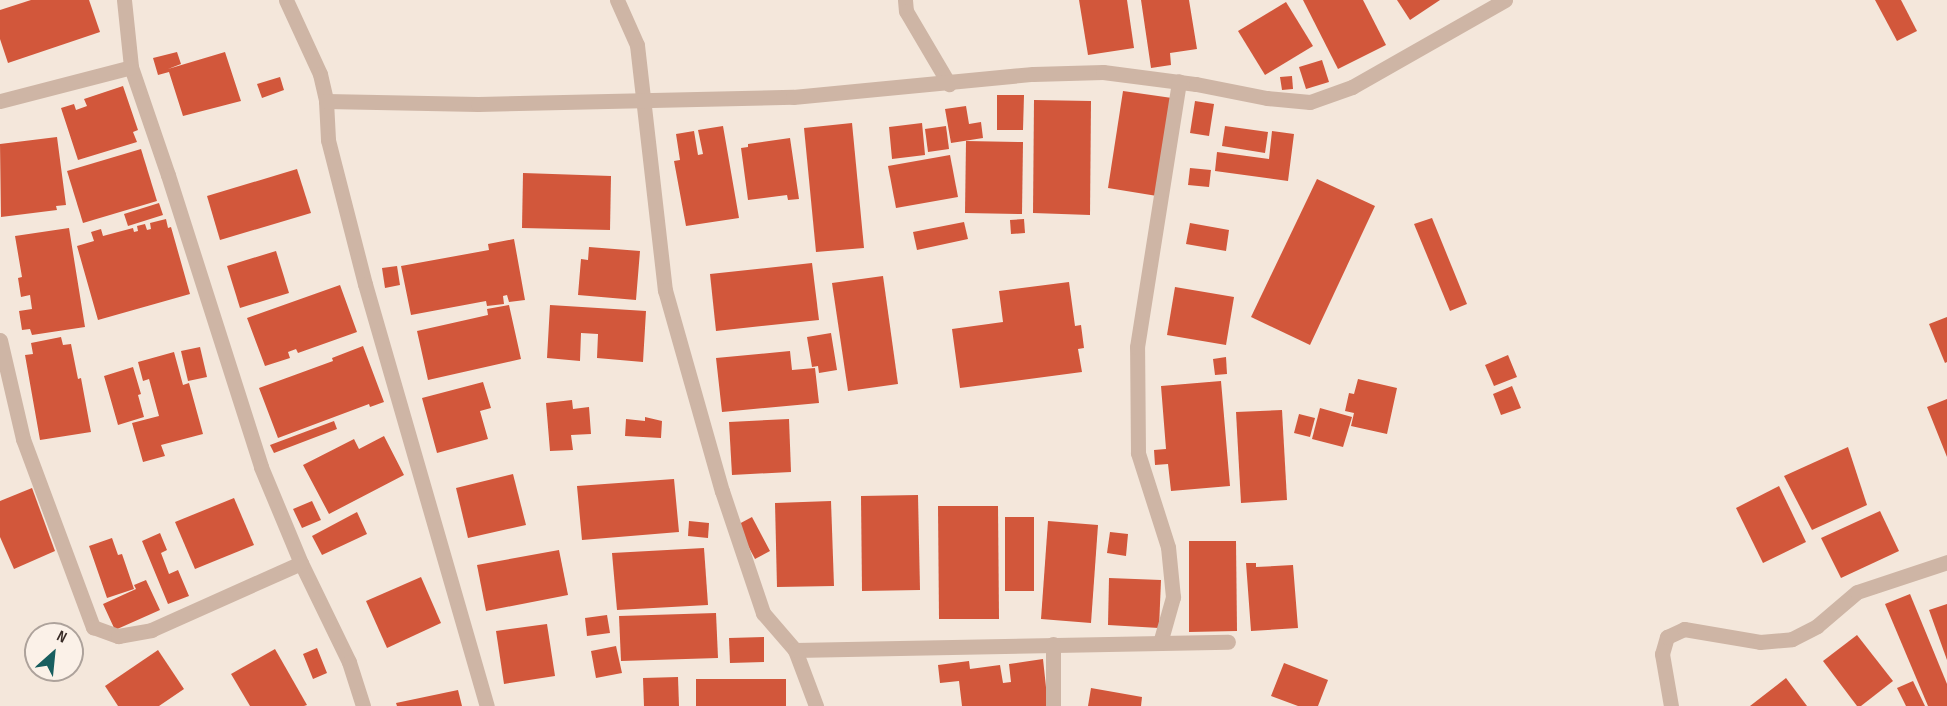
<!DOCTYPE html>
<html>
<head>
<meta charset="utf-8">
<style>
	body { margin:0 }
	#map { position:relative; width:1947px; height:706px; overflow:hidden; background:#f4e7db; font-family:"Sofia Sans Condensed",sans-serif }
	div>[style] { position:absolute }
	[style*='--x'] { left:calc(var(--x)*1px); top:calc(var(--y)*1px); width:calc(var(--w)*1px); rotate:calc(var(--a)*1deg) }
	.building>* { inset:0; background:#d2573b }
	.street>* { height:15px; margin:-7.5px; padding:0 7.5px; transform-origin:7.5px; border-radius:7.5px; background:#ceb5a5 }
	span { translate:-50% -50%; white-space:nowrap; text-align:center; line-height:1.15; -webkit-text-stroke:4.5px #fbf1e8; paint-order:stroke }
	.north { position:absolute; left:24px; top:622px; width:60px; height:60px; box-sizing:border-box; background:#fbf1e8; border:2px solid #ada29b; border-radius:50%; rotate:27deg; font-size:16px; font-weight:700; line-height:24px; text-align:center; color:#392c27 }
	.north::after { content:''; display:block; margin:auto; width:21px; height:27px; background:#185e5f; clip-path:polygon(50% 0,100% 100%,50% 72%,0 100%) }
</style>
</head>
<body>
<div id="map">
	<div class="building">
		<i style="clip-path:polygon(31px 0,89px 0,100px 32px,8px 63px,0 39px,0 10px)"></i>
		<i style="clip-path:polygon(1079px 0,1127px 0,1134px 48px,1088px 55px)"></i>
		<i style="clip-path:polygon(1141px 0,1189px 0,1197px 49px,1170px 53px,1171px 65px,1151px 68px)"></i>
		<i style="clip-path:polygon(1303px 0,1363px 0,1386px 45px,1338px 69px)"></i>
		<i style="clip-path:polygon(1397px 0,1440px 0,1410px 20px)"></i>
		<i style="clip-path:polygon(1875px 0,1901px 0,1917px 31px,1897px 41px)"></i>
		<i style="clip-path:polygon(1286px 2px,1313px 46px,1265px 75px,1238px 31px)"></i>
		<i style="clip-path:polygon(177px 52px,181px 64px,168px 69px,225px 52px,241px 101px,183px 116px,169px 72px,158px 75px,153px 58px)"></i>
		<i style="clip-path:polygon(1322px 60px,1329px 82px,1306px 89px,1299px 67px)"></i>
		<i style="clip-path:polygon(1292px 76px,1293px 89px,1282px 90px,1280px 77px)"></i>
		<i style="clip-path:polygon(280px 77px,284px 90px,262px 98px,257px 84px)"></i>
		<i style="clip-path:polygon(123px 86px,138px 130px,133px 132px,137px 142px,78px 160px,61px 108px,74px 104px,76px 110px,87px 106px,84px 99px)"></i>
		<i style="clip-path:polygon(1123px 91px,1172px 98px,1157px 196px,1108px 188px)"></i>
		<i style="clip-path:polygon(997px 95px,1024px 95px,1023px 130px,997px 130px)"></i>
		<i style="clip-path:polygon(1034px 100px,1091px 101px,1090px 215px,1033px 213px)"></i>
		<i style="clip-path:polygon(1195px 101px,1214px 104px,1209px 136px,1190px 133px)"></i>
		<i style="clip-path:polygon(966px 106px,969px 124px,981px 122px,983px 138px,951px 143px,945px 109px)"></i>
		<i style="clip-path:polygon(852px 123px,864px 248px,816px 252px,804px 128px)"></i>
		<i style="clip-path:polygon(922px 123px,925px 155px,892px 159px,889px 127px)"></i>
		<i style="clip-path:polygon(723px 126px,739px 218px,686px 226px,674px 161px,680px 160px,676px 134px,694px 131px,698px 155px,703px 154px,698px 130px)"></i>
		<i style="clip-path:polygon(946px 126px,949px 149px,928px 152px,925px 129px)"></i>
		<i style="clip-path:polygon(1225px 126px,1268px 132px,1265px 153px,1222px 146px)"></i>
		<i style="clip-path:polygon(1272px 131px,1294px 134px,1288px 181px,1215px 171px,1217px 152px,1269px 159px)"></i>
		<i style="clip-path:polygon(57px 137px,66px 205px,56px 206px,57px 210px,1px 217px,0 144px)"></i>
		<i style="clip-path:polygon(790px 138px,799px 199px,788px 200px,787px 195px,748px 200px,741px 148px,748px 147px,748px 144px)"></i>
		<i style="clip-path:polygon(966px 141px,1023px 142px,1022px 214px,965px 213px)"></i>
		<i style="clip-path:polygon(141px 149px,157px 201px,83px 223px,67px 171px)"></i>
		<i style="clip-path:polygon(950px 155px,958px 197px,896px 208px,888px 166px)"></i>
		<i style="clip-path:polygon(1190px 168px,1211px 170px,1209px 187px,1188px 185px)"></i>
		<i style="clip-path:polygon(297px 169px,311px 213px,220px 240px,207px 196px)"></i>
		<i style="clip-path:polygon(523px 173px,611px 176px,610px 230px,522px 228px)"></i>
		<i style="clip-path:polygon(1317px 179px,1375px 206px,1310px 345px,1251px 317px)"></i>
		<i style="clip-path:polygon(159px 203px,163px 215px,128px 226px,124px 214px)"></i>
		<i style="clip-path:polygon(1432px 218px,1467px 304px,1450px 311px,1414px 224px)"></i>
		<i style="clip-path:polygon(166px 219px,168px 228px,171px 227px,190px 294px,98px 320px,77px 246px,94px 241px,91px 232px,101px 229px,103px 236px,133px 228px,134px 232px,138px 231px,137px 226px,145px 224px,147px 230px,151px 229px,150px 223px)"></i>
		<i style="clip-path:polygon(1024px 219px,1025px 233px,1011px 234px,1010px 220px)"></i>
		<i style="clip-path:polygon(964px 222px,968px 239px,917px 250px,913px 232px)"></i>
		<i style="clip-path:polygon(1190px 223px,1229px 230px,1226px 251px,1186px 244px)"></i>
		<i style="clip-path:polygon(69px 228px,85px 327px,32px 335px,30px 329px,22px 330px,19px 311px,32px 309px,30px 295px,21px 297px,18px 278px,22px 277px,15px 236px)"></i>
		<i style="clip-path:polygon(514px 239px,525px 300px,509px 302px,507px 295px,503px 296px,504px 304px,487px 306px,486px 301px,411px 315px,401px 266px,489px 250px,488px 244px)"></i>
		<i style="clip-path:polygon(589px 247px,640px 251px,636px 300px,578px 295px,581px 259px,588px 260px)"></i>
		<i style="clip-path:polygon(276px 251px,289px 293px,240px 308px,227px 266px)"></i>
		<i style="clip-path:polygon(812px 263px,819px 320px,716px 331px,710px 274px)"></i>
		<i style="clip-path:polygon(397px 266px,400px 285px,385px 288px,382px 268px)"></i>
		<i style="clip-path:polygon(883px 276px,898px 384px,848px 391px,832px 283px)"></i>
		<i style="clip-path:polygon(1069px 282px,1075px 326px,1081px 325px,1084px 348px,1078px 349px,1082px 372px,960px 388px,952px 329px,1003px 322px,999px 291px)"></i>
		<i style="clip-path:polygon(340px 285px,357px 332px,298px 353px,296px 349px,288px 352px,290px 358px,265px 366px,247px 318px)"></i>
		<i style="clip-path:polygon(1175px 287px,1234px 297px,1226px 345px,1167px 335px)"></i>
		<i style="clip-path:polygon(509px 305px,521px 359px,428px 380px,417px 331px,488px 315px,487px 309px)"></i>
		<i style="clip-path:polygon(550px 305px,646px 311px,643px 362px,597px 358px,598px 334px,581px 333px,580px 361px,547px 358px)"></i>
		<i style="clip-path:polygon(1947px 317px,1947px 362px,1945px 363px,1929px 324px)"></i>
		<i style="clip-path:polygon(831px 333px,837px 370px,819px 373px,818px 366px,812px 367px,807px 337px)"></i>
		<i style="clip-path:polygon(61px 337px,63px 345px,71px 344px,78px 379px,81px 378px,91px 432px,40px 440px,25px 355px,33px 354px,31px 343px)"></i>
		<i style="clip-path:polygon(363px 346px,384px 402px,370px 407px,369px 404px,278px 438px,259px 388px,333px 361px,332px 358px)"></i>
		<i style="clip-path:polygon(200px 347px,207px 377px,188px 381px,181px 351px)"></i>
		<i style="clip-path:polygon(790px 351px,792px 370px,815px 368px,819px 403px,722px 412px,716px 358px)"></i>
		<i style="clip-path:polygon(174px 352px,183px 385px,189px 383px,203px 434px,161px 445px,165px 456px,143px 462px,132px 423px,159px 416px,149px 379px,143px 381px,138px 362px)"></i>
		<i style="clip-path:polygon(1508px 355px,1517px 377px,1494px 386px,1485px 365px)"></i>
		<i style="clip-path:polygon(1226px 357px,1227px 374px,1215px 375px,1213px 359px)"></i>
		<i style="clip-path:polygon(133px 367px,141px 394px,138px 395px,144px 417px,118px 425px,104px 376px)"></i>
		<i style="clip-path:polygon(1358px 379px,1397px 388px,1387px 434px,1351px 426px,1354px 413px,1345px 411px,1349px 393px,1354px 394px)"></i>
		<i style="clip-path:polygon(1221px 381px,1230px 486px,1171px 491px,1168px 464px,1155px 465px,1154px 450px,1166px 449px,1161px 386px)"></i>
		<i style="clip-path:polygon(483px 382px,491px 408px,480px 411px,488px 439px,437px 453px,422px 398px)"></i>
		<i style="clip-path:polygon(1512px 386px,1521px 408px,1501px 415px,1493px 394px)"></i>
		<i style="clip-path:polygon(1947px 399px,1947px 457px,1927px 407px)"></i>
		<i style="clip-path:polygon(572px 400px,573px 409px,589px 407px,591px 434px,571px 435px,573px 450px,550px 451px,546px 403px)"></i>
		<i style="clip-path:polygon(1320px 408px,1352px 417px,1343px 447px,1312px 439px)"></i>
		<i style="clip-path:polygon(1282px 410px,1287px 500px,1241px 503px,1236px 412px)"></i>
		<i style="clip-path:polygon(1299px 414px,1315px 418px,1310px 437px,1294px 433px)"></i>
		<i style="clip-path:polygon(645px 417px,662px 421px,661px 438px,625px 436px,626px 419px,645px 421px)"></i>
		<i style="clip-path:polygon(789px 419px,791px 472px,732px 475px,729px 422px)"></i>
		<i style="clip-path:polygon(334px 421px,337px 429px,274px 453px,270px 445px)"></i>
		<i style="clip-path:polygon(384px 436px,404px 475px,329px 514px,303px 465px,354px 439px,359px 449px)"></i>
		<i style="clip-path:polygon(1848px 447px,1867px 505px,1812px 530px,1784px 476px)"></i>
		<i style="clip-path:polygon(513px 474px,526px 525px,468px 538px,456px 488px)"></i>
		<i style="clip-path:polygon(674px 479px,679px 532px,582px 540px,577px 486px)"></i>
		<i style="clip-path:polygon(1779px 486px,1806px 542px,1763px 563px,1736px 508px)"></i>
		<i style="clip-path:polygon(32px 488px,55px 551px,14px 569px,0 537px,0 501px)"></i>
		<i style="clip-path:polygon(918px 495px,920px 590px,862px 591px,861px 496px)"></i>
		<i style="clip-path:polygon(234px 498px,254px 545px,195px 569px,175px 522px)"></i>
		<i style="clip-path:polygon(312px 501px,321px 520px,302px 528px,293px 509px)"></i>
		<i style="clip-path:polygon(831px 501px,834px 586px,777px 587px,775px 503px)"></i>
		<i style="clip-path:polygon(938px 506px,998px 506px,999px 619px,939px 619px)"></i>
		<i style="clip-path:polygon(1880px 511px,1899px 551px,1841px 578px,1821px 538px)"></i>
		<i style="clip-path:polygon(357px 512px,367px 534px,322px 555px,312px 536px)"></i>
		<i style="clip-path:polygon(752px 517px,770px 551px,755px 559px,737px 525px)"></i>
		<i style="clip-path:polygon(1005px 517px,1034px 517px,1034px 591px,1005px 591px)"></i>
		<i style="clip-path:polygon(689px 521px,709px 523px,708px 538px,688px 536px)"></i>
		<i style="clip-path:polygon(1048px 521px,1098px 525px,1091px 623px,1041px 619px)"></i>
		<i style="clip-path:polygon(1110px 532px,1128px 534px,1126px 556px,1107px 553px)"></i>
		<i style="clip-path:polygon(160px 533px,167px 550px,161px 553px,169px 574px,178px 570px,189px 596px,168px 604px,142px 541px)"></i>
		<i style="clip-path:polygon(112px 538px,118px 555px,122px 554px,134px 589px,107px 598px,89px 546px)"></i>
		<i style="clip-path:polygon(1189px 541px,1236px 541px,1237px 631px,1189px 632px)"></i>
		<i style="clip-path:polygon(704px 548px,708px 605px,617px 610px,612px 553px)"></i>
		<i style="clip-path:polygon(559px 550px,568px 595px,486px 611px,477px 565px)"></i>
		<i style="clip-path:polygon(1246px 563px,1256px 563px,1256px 567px,1293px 565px,1298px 628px,1251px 631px)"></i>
		<i style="clip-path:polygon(421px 577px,441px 623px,387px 648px,366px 601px)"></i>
		<i style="clip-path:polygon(1109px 578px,1161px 580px,1159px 628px,1108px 625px)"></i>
		<i style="clip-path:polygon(146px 580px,160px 610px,115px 630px,103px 604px,136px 589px,134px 585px)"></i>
		<i style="clip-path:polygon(1910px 594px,1947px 684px,1947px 706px,1928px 706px,1885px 604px)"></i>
		<i style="clip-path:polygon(1947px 604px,1947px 660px,1929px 610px)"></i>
		<i style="clip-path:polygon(716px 613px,718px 658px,621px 661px,619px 616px)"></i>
		<i style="clip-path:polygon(607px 615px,610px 633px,587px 636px,585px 618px)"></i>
		<i style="clip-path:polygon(547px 624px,555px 676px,504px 684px,496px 631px)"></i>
		<i style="clip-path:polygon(1857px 635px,1893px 681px,1861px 706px,1857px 706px,1823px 661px)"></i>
		<i style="clip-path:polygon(764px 637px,764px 662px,730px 663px,729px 638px)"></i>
		<i style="clip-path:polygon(616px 646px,622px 673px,596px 678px,591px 651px)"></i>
		<i style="clip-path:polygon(317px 648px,327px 673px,313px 679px,303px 654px)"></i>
		<i style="clip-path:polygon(275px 649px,307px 705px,304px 706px,250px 706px,231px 674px)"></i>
		<i style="clip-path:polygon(158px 650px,184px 689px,159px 706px,118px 706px,105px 686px)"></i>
		<i style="clip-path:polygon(1043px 659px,1048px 706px,962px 706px,959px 681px,940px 683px,938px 665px,969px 661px,970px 669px,1000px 665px,1003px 683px,1011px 682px,1009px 664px)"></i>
		<i style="clip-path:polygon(1284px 663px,1328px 680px,1318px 706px,1298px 706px,1271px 696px)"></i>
		<i style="clip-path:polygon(678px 677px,679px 706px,644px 706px,643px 678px)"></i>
		<i style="clip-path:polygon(1786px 678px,1807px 706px,1750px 706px)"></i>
		<i style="clip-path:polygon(696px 679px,786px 679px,786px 706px,696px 706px)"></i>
		<i style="clip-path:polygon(1913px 681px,1925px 706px,1906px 706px,1897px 688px)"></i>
		<i style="clip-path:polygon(1091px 688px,1142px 697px,1141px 706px,1088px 706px)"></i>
		<i style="clip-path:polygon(458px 690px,462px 706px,397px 706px,396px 703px)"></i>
	</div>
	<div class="street">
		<i style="--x:124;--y:0;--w:67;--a:84"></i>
		<i style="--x:131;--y:67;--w:114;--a:71.1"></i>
		<i style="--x:168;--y:175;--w:306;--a:72.3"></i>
		<i style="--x:261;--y:467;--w:104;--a:67.4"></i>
		<i style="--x:301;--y:563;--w:110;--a:64.1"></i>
		<i style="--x:349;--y:662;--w:46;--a:72.3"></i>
		<i style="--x:286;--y:0;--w:81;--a:65.3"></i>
		<i style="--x:320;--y:74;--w:28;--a:77"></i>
		<i style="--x:326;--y:101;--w:39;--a:87"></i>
		<i style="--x:328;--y:140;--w:149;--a:75.6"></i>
		<i style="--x:365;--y:284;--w:439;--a:73.9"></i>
		<i style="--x:617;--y:0;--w:49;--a:66"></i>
		<i style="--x:637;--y:45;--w:247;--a:83.5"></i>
		<i style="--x:665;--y:290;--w:209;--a:74.2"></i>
		<i style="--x:722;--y:491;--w:129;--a:71.4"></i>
		<i style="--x:763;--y:613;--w:49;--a:49.1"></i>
		<i style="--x:795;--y:650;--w:60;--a:69.4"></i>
		<i style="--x:905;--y:0;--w:11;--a:85"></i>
		<i style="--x:906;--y:11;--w:85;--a:59.5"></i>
		<i style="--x:0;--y:101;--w:135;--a:-14.5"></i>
		<i style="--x:326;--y:101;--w:152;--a:1.1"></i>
		<i style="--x:478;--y:104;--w:315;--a:-1.3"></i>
		<i style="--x:793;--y:97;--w:241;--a:-5.5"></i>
		<i style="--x:1033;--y:74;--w:70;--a:-1.6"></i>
		<i style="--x:1103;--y:72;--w:94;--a:7.4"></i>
		<i style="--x:1196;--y:84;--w:72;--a:11.2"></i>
		<i style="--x:1267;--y:98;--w:43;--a:5.3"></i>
		<i style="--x:1310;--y:102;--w:45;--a:-19.7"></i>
		<i style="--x:1352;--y:87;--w:176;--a:-29.6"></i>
		<i style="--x:0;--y:340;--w:102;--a:76.9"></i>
		<i style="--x:23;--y:439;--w:201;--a:69.6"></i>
		<i style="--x:93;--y:627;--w:27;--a:20"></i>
		<i style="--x:118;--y:636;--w:34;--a:-10"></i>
		<i style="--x:151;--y:630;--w:164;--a:-24.1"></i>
		<i style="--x:1160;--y:643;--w:48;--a:-74.2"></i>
		<i style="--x:1173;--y:597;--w:50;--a:-95.7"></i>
		<i style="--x:1168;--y:547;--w:99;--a:-107.7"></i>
		<i style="--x:1138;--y:453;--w:106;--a:-90.5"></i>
		<i style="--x:1137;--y:347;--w:269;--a:-81"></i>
		<i style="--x:795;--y:650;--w:433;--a:-1.1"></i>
		<i style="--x:1053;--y:706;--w:62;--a:-90"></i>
		<i style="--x:1671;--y:706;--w:53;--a:-99.8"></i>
		<i style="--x:1662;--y:654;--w:18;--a:-74"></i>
		<i style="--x:1667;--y:637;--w:19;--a:-25"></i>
		<i style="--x:1684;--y:629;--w:77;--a:9.7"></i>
		<i style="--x:1760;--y:642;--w:32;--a:-5"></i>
		<i style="--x:1792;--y:639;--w:28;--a:-27"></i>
		<i style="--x:1817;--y:626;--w:52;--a:-40.4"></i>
		<i style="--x:1857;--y:592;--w:95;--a:-18.4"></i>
	</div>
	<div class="north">N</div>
</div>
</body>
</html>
